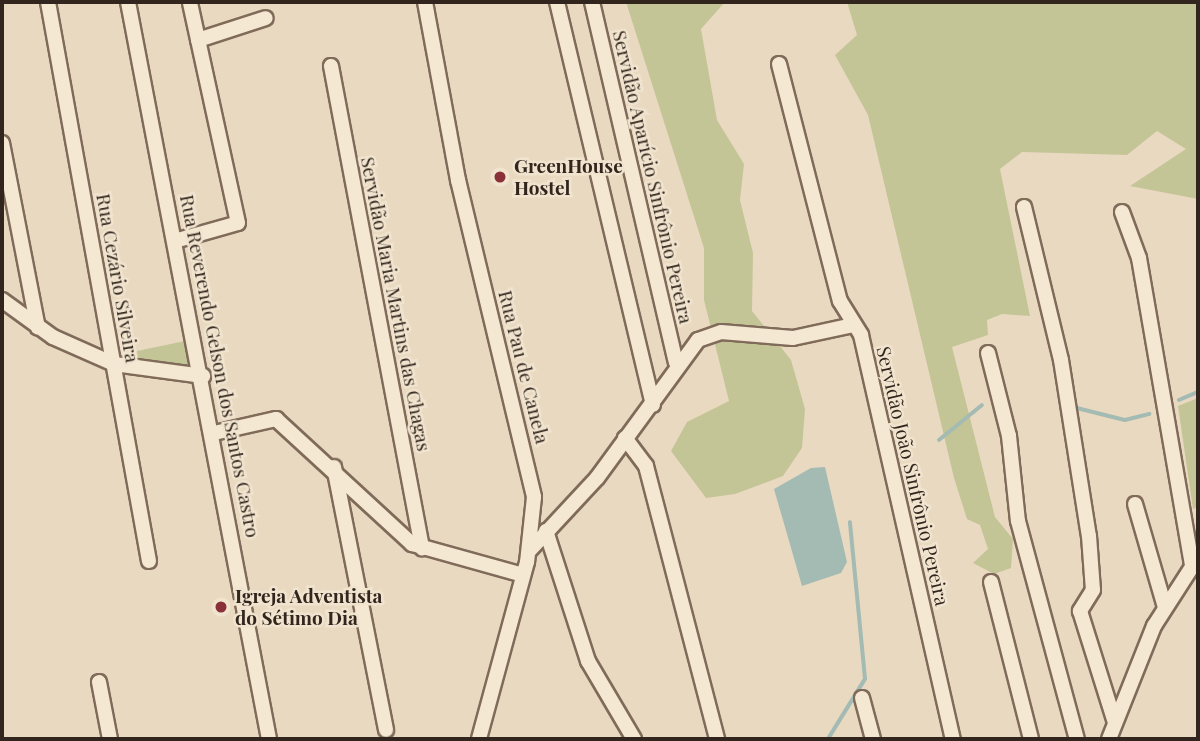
<!DOCTYPE html>
<html>
<head>
<meta charset="utf-8">
<style>
	body { margin:0 }
	#map { position:relative; width:1200px; height:741px; overflow:hidden; background:#e9d9c1; font-family:"Playfair Display",serif }
	div>[style] { position:absolute }
	[style*='--x'] { left:calc(var(--x)*1px); top:calc(var(--y)*1px); width:calc(var(--w)*1px); rotate:calc(var(--a)*1deg) }
	.green>* { inset:0; background:#c4c596 }
	.water>* { inset:0; background:#a3bbb2 }
	.stream>* { height:3.5px; margin:-1.75px; padding:0 1.75px; transform-origin:1.75px; border-radius:1.75px; background:#a3bbb2 }
	.roads { filter:drop-shadow(2px 0 #806b5a) drop-shadow(-2px 0 #806b5a) drop-shadow(0 2px #806b5a) drop-shadow(0 -2px #806b5a) }
	.minor>* { height:14px; margin:-7px; padding:0 7px; transform-origin:7px; border-radius:7px; background:#f5e8d3 }
	.dots>* { width:19px; height:19px; translate:-50% -50%; box-sizing:border-box; border:4px solid #f1e4cf; border-radius:50% }
	span { translate:-50% -50%; white-space:nowrap; text-align:center; line-height:1.15; -webkit-text-stroke:5px #f1e4cf; paint-order:stroke }
	.poi-label { font-size:19px; color:#31251d; font-weight:700 }
	.left { translate:0 -50%; text-align:left }
	.street-label { font-size:19px; color:#31251d }
	.frame { position:absolute; inset:0; border:4px solid #31251d; pointer-events:none }
</style>
</head>
<body>
<div id="map">
	<div class="green">
		<i style="clip-path:polygon(626px 2px,725px 2px,701px 29px,717px 120px,744px 164px,740px 200px,753px 253px,752px 311px,791px 360px,805px 409px,802px 448px,783px 476px,735px 494px,706px 498px,671px 451px,687px 422px,729px 401px,704px 300px,704px 248px)"></i>
		<i style="clip-path:polygon(847px 2px,1198px 2px,1198px 199px,1130px 186px,1186px 149px,1157px 131px,1127px 155px,1022px 152px,1000px 169px,1030px 316px,1002px 314px,987px 320px,988px 335px,952px 347px,995px 517px,1013px 539px,1011px 568px,994px 574px,973px 563px,988px 549px,980px 525px,967px 519px,954px 478px,868px 115px,835px 55px,857px 35px)"></i>
		<i style="clip-path:polygon(185px 341px,192px 368px,138px 362px,137px 351px)"></i>
		<i style="clip-path:polygon(1198px 398px,1198px 507px,1193px 509px,1178px 406px)"></i>
	</div>
	<div class="water">
		<i style="clip-path:polygon(825px 467px,847px 562px,841px 573px,802px 586px,774px 489px,811px 468px)"></i>
	</div>
	<div class="stream">
		<i style="--x:1179;--y:400;--w:21;--a:-23"></i>
		<i style="--x:1077;--y:408;--w:49;--a:14"></i>
		<i style="--x:1125;--y:420;--w:25;--a:-14"></i>
		<i style="--x:939;--y:440;--w:55;--a:-39.1"></i>
		<i style="--x:828;--y:739;--w:70;--a:-58.3"></i>
		<i style="--x:865;--y:679;--w:157;--a:-95.5"></i>
	</div>
	<div class="roads">
		<div class="minor">
			<i style="--x:48;--y:2;--w:568;--a:79.76"></i>
			<i style="--x:128;--y:2;--w:750;--a:79.17"></i>
			<i style="--x:425;--y:2;--w:181;--a:79.5"></i>
			<i style="--x:458;--y:180;--w:326;--a:76.5"></i>
			<i style="--x:534;--y:497;--w:65;--a:96.1"></i>
			<i style="--x:527;--y:562;--w:183;--a:105.2"></i>
			<i style="--x:557;--y:2;--w:414;--a:76.6"></i>
			<i style="--x:592;--y:2;--w:370;--a:76.9"></i>
			<i style="--x:198;--y:40;--w:71;--a:-17.9"></i>
			<i style="--x:779;--y:64;--w:245;--a:75.6"></i>
			<i style="--x:840;--y:301;--w:40;--a:58"></i>
			<i style="--x:861;--y:335;--w:414;--a:77.2"></i>
			<i style="--x:331;--y:66;--w:491;--a:79.3"></i>
			<i style="--x:2;--y:143;--w:188;--a:79"></i>
			<i style="--x:1024;--y:207;--w:157;--a:76.4"></i>
			<i style="--x:1061;--y:360;--w:178;--a:81"></i>
			<i style="--x:1089;--y:536;--w:54;--a:85.8"></i>
			<i style="--x:1093;--y:590;--w:25;--a:122"></i>
			<i style="--x:1080;--y:611;--w:117;--a:72.6"></i>
			<i style="--x:1122;--y:212;--w:49;--a:69.7"></i>
			<i style="--x:1139;--y:258;--w:311;--a:80.2"></i>
			<i style="--x:178;--y:240;--w:62;--a:-15.8"></i>
			<i style="--x:238;--y:223;--w:226;--a:-102.3"></i>
			<i style="--x:2;--y:300;--w:63;--a:36"></i>
			<i style="--x:53;--y:337;--w:67;--a:23.9"></i>
			<i style="--x:114;--y:364;--w:90;--a:7.7"></i>
			<i style="--x:988;--y:353;--w:86;--a:75.8"></i>
			<i style="--x:1009;--y:436;--w:85;--a:84"></i>
			<i style="--x:1018;--y:521;--w:226;--a:74.9"></i>
			<i style="--x:214;--y:433;--w:64;--a:-12.7"></i>
			<i style="--x:276;--y:419;--w:185;--a:42.6"></i>
			<i style="--x:412;--y:544;--w:115;--a:15.6"></i>
			<i style="--x:625;--y:438;--w:35;--a:53"></i>
			<i style="--x:646;--y:466;--w:282;--a:75.4"></i>
			<i style="--x:334;--y:467;--w:268;--a:78.8"></i>
			<i style="--x:1135;--y:504;--w:107;--a:73.8"></i>
			<i style="--x:546;--y:531;--w:137;--a:72.1"></i>
			<i style="--x:588;--y:661;--w:91;--a:59.5"></i>
			<i style="--x:530;--y:550;--w:98;--a:-47.1"></i>
			<i style="--x:597;--y:478;--w:171;--a:-53.8"></i>
			<i style="--x:698;--y:340;--w:24;--a:-19"></i>
			<i style="--x:721;--y:332;--w:72;--a:4.8"></i>
			<i style="--x:793;--y:338;--w:61;--a:-12.2"></i>
			<i style="--x:991;--y:582;--w:162;--a:75.7"></i>
			<i style="--x:99;--y:682;--w:58;--a:79.1"></i>
			<i style="--x:862;--y:698;--w:42;--a:75"></i>
			<i style="--x:1109;--y:739;--w:122;--a:-68.3"></i>
			<i style="--x:1154;--y:626;--w:80;--a:-57.3"></i>
		</div>
	</div>
	<div class="dots">
		<i style="left:500px;top:177px;background:#893038"></i>
		<i style="left:221px;top:607px;background:#893038"></i>
	</div>
	<div class="poi-label">
		<span class="left" style="left:514px;top:177px">GreenHouse<br>Hostel</span>
		<span class="left" style="left:235px;top:607px">Igreja Adventista<br>do Sétimo Dia</span>
	</div>
	<div class="street-label">
		<span style="left:653px;top:177px;rotate:77deg">Servidão Aparício Sinfrônio Pereira</span>
		<span style="left:118px;top:278px;rotate:80deg">Rua Cezário Silveira</span>
		<span style="left:396px;top:304px;rotate:79deg">Servidão Maria Martins das Chagas</span>
		<span style="left:220px;top:366px;rotate:79deg">Rua Reverendo Gelson dos Santos Castro</span>
		<span style="left:524px;top:367px;rotate:76deg">Rua Pau de Canela</span>
		<span style="left:913px;top:476px;rotate:77deg">Servidão João Sinfrônio Pereira</span>
	</div>
	<div class="frame"></div>
</div>
</body>
</html>
